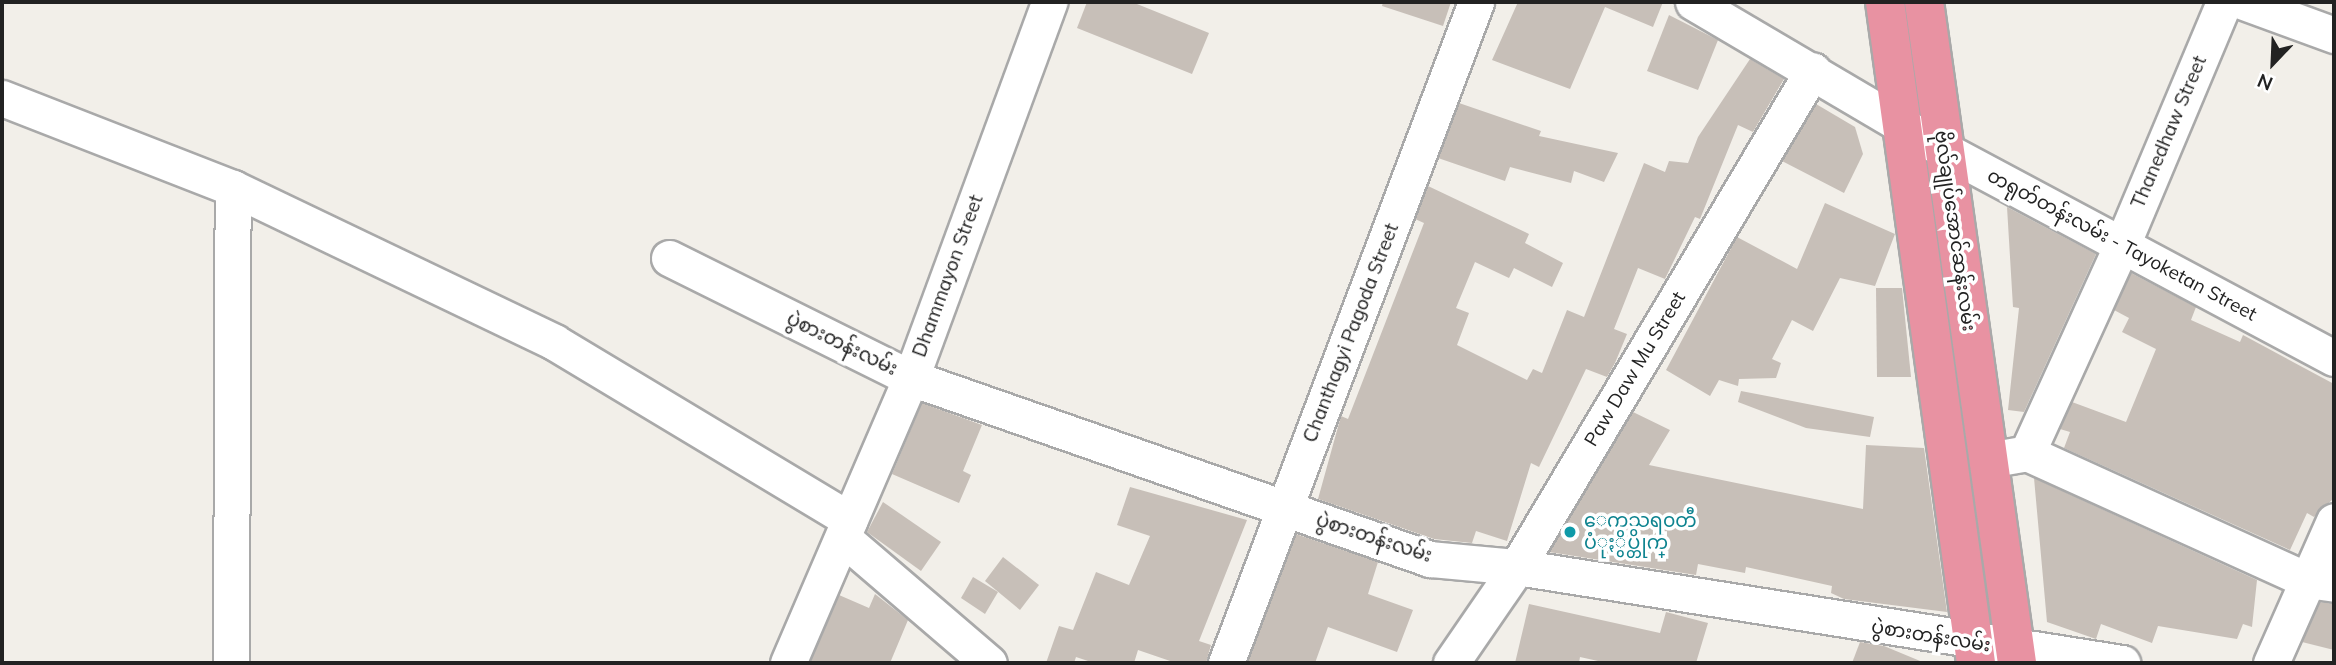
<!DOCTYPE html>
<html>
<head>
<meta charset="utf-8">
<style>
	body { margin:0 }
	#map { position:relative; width:2336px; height:665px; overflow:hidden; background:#f2efe9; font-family:Mulish,"Noto Sans Myanmar",sans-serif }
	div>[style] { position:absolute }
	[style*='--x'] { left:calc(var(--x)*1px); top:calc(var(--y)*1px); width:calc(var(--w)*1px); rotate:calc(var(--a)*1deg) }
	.building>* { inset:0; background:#c7bfb8 }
	.roads { filter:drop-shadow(2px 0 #a9a9a9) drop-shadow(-2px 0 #a9a9a9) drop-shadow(0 2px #a9a9a9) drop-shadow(0 -2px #a9a9a9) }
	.minor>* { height:35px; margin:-17.5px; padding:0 17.5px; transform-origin:17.5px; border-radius:17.5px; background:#fff }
	.highway>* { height:38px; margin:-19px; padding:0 19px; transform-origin:19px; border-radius:19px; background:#e892a2 }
	.dots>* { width:19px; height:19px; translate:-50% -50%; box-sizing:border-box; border:4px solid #fff; border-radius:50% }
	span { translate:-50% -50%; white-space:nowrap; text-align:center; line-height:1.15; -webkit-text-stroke:7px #fff; paint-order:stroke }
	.street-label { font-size:19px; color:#222 }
	.culture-label { font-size:19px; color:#0d838f }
	.left { translate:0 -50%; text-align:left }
	.frame { position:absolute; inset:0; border:4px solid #222; pointer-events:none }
	.north { position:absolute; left:2238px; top:28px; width:70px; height:70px; -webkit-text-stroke:5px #fff; paint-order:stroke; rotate:203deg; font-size:19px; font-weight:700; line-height:28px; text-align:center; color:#222 }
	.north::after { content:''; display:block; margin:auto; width:24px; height:32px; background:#222; clip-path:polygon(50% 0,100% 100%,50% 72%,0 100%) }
</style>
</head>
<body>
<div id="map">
	<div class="building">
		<i style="clip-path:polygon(1087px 2px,1132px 2px,1209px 33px,1192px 74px,1077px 28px)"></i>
		<i style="clip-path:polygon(1383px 2px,1451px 2px,1443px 26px,1382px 6px)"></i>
		<i style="clip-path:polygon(1518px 2px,1663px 2px,1653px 27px,1605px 7px,1570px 89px,1492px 60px)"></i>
		<i style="clip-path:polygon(1669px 15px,1718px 40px,1698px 90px,1647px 71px)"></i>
		<i style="clip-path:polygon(1750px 59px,1784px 79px,1753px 132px,1738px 125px,1700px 219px,1695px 217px,1665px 279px,1638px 268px,1614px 329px,1627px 334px,1615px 363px,1607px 377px,1586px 369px,1539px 467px,1531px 463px,1507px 541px,1476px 531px,1472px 543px,1434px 539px,1318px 499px,1341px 416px,1348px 419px,1424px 223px,1415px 219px,1428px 186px,1529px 234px,1525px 243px,1563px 263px,1552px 287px,1514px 268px,1509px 278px,1475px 262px,1456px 308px,1469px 313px,1457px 345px,1527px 380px,1533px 369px,1542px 373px,1567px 310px,1584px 317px,1644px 163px,1665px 172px,1669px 161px,1688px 163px,1698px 137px)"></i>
		<i style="clip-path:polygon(1459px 103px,1541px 131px,1539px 136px,1618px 153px,1604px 182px,1574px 171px,1571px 183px,1510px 167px,1505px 181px,1438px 158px)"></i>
		<i style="clip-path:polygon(1816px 104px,1855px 127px,1863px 154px,1844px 193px,1782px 161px)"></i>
		<i style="clip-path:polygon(1825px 203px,1895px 234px,1875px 286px,1840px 278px,1813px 331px,1792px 320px,1772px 359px,1781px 363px,1776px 378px,1739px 379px,1738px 386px,1719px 380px,1710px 396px,1666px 370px,1737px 237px,1797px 269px)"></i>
		<i style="clip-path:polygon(2007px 207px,2096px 254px,2024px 412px,2008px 410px,2019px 308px,2013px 307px)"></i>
		<i style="clip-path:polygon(2131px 273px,2196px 307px,2191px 320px,2240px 342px,2243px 335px,2334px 384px,2334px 498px,2314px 517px,2307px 513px,2290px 550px,2064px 448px,2070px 432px,2060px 429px,2072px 402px,2126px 422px,2156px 349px,2122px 332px,2129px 318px,2114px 310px)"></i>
		<i style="clip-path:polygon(1876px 288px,1902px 288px,1911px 377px,1877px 377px)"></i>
		<i style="clip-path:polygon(1741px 391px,1874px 417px,1870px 437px,1806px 428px,1738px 402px)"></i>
		<i style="clip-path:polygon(922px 403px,982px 425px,963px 471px,971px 475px,959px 503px,892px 474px)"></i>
		<i style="clip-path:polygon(1633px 412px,1670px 430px,1649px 465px,1863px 509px,1866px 445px,1924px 448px,1947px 612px,1844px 599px,1831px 593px,1832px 586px,1746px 567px,1745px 573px,1698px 564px,1696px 575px,1549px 552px)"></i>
		<i style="clip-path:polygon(2034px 478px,2257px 580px,2252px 627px,2243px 624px,2237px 639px,2158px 626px,2152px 643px,2101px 624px,2096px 639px,2047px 622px)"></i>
		<i style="clip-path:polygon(1130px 487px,1247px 520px,1199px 641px,1211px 645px,1206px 663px,1176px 663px,1138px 650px,1134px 663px,1094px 663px,1076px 657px,1074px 663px,1046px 663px,1059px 626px,1073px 630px,1096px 572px,1129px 585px,1150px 536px,1117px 525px)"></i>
		<i style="clip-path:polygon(883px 502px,941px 542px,921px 571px,867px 532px)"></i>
		<i style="clip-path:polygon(1296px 534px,1378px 562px,1368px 594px,1413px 610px,1397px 652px,1328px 627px,1315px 663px,1247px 663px)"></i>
		<i style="clip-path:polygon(1003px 557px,1039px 585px,1020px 610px,985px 581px)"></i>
		<i style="clip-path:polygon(973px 577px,998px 592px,985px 614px,961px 598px)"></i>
		<i style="clip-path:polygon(875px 594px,908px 620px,890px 663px,810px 663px,839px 595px,869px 608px)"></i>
		<i style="clip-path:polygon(2320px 602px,2334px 604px,2334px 650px,2302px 642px)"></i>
		<i style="clip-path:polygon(1529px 604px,1660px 633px,1666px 612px,1708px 623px,1696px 663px,1607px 663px,1580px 657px,1579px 663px,1515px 663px)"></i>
		<i style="clip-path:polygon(1860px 642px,1884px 646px,1925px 663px,1852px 663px)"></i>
	</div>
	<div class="roads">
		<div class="minor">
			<i style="--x:1693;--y:2;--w:291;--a:30.5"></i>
			<i style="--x:1944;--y:150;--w:442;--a:28.1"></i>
			<i style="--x:2244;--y:2;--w:96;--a:20.1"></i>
			<i style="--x:2;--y:98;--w:248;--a:21.3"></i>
			<i style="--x:233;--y:188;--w:356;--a:25.6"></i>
			<i style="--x:554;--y:342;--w:345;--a:31"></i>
			<i style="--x:669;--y:258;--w:270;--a:26.4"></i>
			<i style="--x:911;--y:378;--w:550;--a:19.23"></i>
			<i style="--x:1430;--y:559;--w:87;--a:5.3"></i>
			<i style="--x:1517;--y:567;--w:613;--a:9.02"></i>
			<i style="--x:2027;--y:453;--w:229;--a:-65.5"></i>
			<i style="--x:2122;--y:245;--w:264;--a:-67.2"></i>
			<i style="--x:2005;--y:457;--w:22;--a:-10"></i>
			<i style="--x:2027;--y:453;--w:307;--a:24.4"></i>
			<i style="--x:2307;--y:580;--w:27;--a:8"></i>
			<i style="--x:843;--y:538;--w:192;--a:40.6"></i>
			<i style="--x:231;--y:663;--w:475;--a:-89.8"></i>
			<i style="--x:788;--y:663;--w:310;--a:-66.7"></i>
			<i style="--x:911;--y:378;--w:401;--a:-69.8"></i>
			<i style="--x:1226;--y:663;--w:707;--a:-69.28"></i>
			<i style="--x:1451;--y:663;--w:116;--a:-55.5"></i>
			<i style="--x:1517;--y:567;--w:578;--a:-59.22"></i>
			<i style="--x:2271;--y:663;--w:155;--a:-66.1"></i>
		</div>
		<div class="highway">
			<i style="--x:1885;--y:2;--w:667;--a:82.16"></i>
			<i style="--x:1924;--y:2;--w:668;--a:81.99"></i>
		</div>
	</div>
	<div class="dots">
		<i style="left:1570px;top:532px;background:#0f9aa8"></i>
	</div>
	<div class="street-label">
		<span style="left:2169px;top:132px;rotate:-67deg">Thanedhaw Street</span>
		<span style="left:1955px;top:231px;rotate:82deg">ဗိုလ်ချုပ်အောင်ဆန်းလမ်း</span>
		<span style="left:2122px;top:245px;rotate:28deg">တရုတ်တန်းလမ်း - Tayoketan Street</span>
		<span style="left:948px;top:276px;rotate:-70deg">Dhammayon Street</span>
		<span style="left:1351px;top:333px;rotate:-69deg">Chanthagyi Pagoda Street</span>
		<span style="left:842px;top:344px;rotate:26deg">ပွဲစားတန်းလမ်း</span>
		<span style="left:1635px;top:369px;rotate:-59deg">Paw Daw Mu Street</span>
		<span style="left:1374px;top:538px;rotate:18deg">ပွဲစားတန်းလမ်း</span>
		<span style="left:1931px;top:636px;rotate:9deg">ပွဲစားတန်းလမ်း</span>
	</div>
	<div class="culture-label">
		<span class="left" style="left:1584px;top:532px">ေကသရ၀တီ<br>ပံုႏွိပ္တိုက္</span>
	</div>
	<div class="frame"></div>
	<div class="north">N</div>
</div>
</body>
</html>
